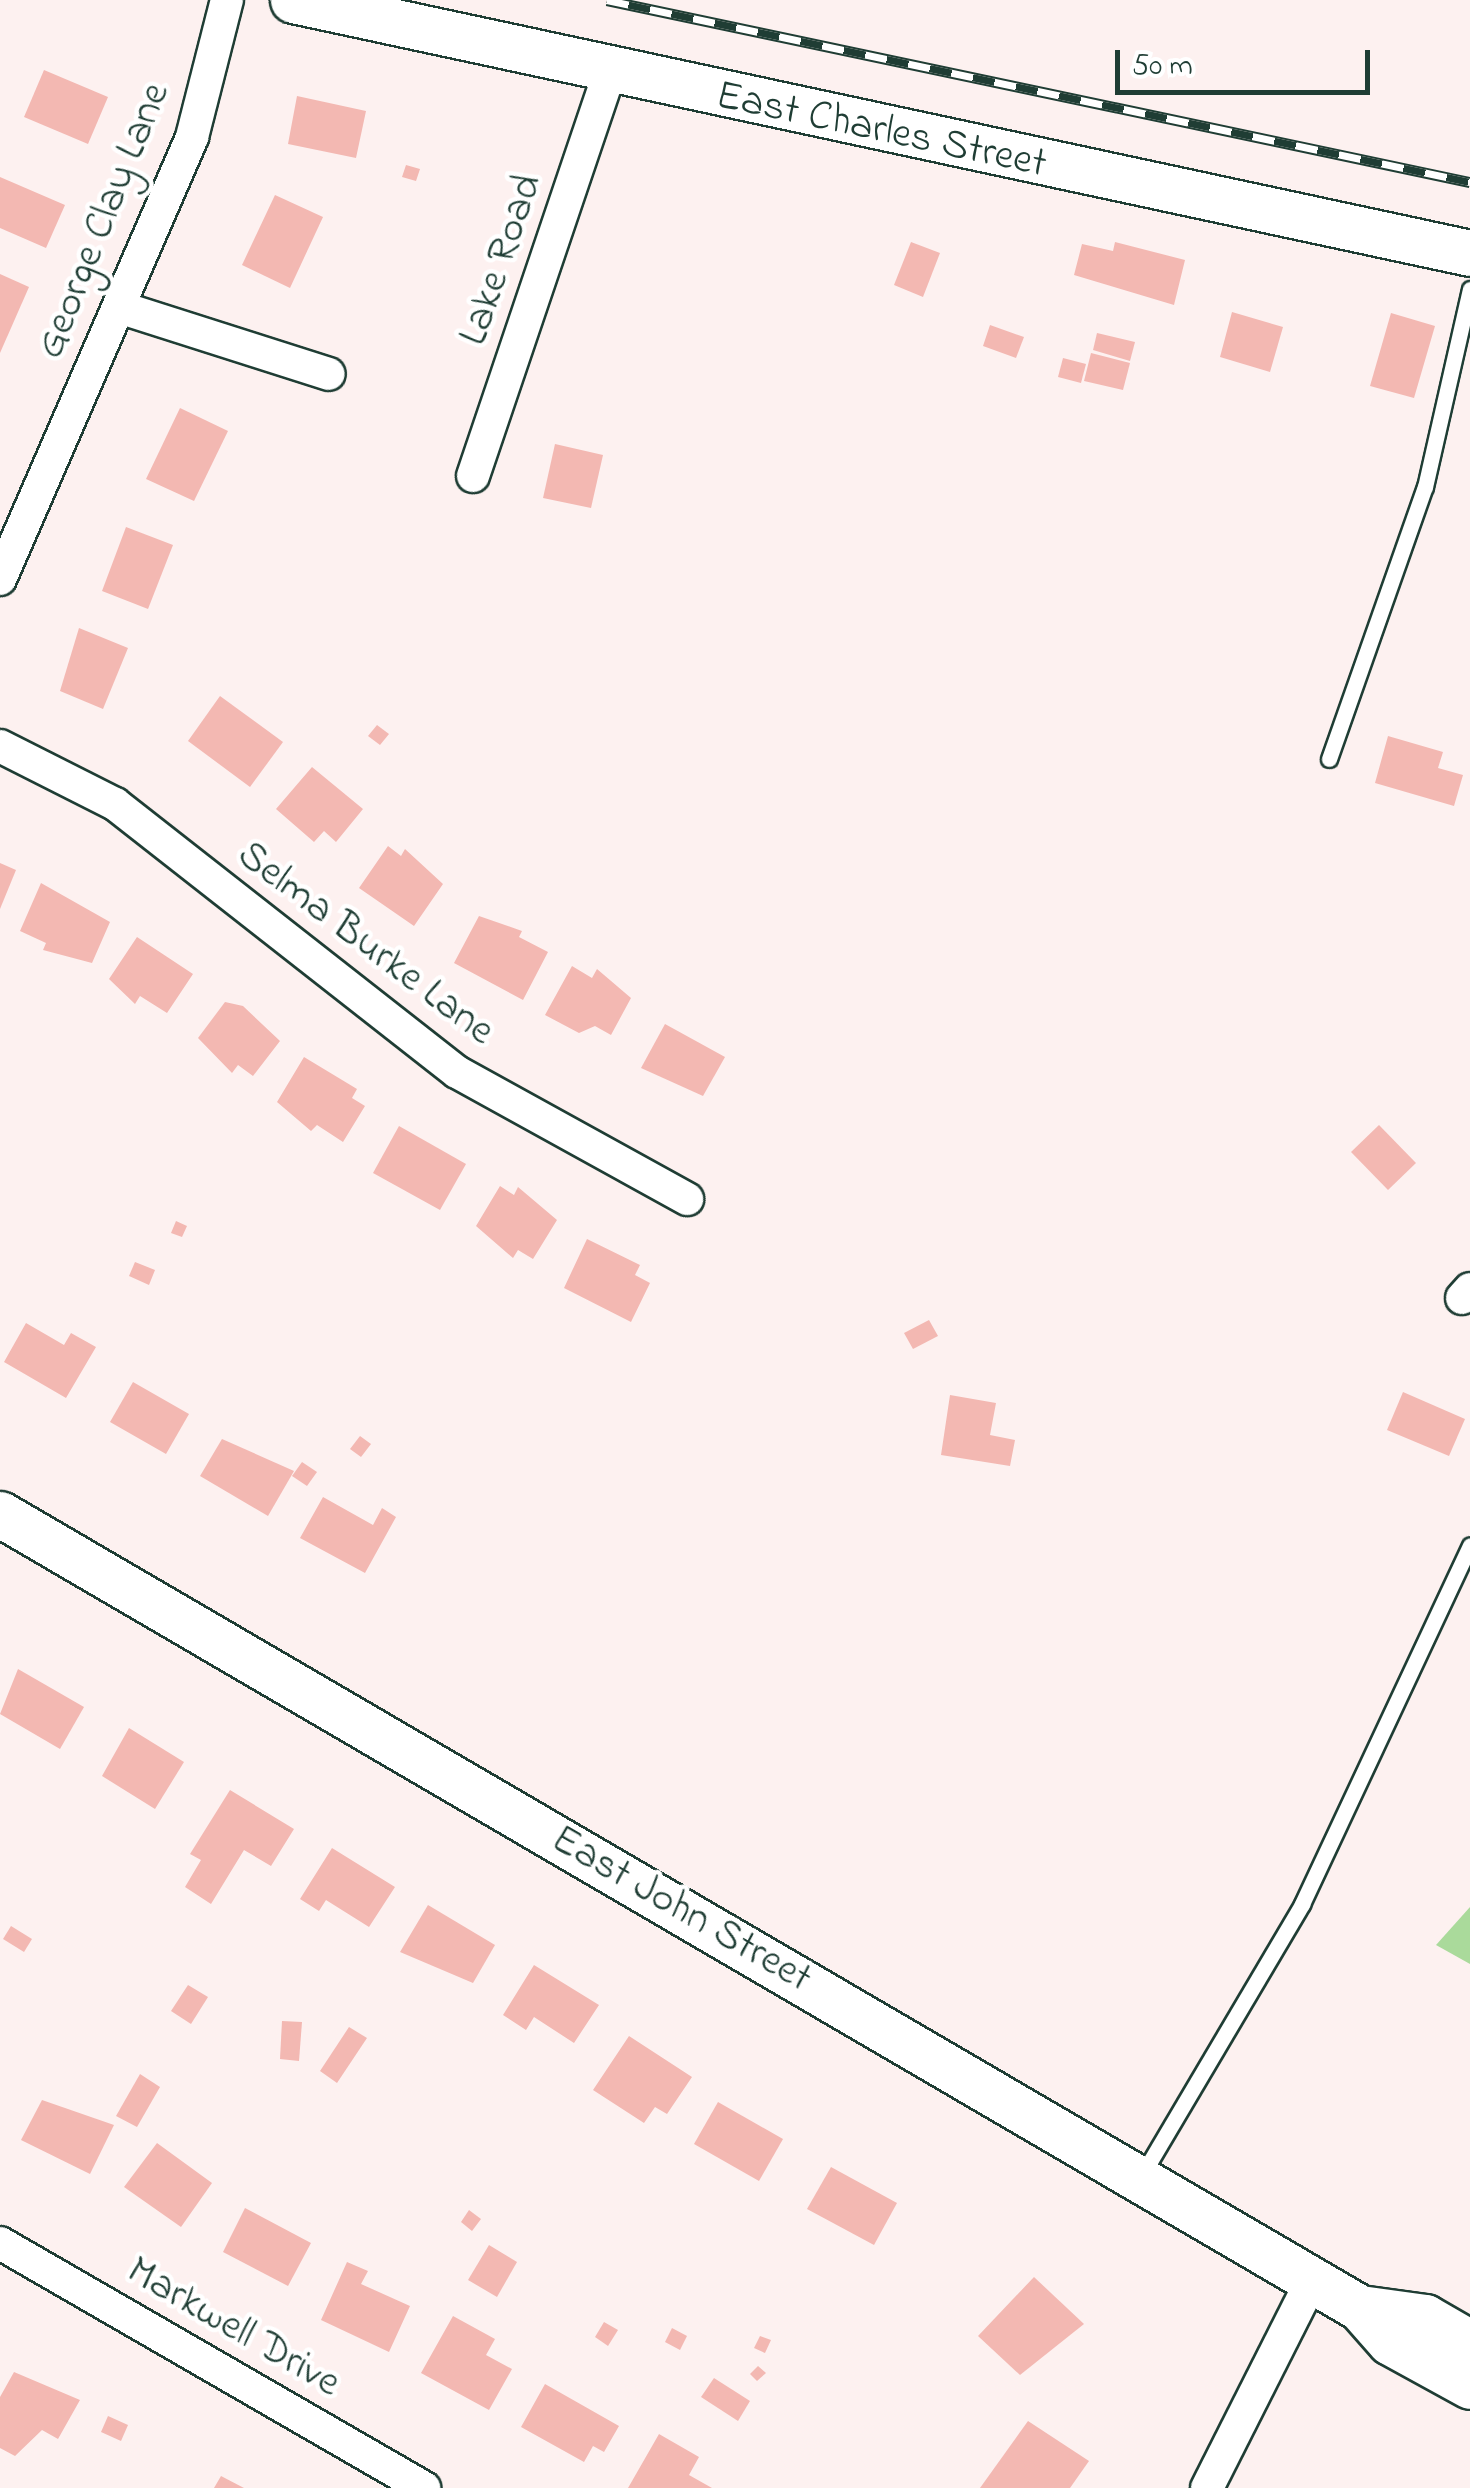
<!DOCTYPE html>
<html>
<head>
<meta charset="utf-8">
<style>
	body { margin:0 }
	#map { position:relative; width:1470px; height:2488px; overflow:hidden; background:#fdf1f0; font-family:"Indie Flower",sans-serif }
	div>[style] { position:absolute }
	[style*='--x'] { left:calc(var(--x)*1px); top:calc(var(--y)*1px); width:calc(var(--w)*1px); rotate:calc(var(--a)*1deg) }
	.green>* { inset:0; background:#aada9b }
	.building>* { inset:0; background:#f3b8b2 }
	.roads { filter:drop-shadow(2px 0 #1f3d34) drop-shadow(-2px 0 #1f3d34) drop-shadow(0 2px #1f3d34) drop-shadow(0 -2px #1f3d34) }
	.lane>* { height:15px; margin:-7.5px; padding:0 7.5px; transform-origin:7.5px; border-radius:7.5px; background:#fff }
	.street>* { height:32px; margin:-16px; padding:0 16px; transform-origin:16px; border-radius:16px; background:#fff }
	.secondary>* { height:45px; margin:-22.5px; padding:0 22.5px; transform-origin:22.5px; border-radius:22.5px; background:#fff }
	.rail>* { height:11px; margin-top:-5.5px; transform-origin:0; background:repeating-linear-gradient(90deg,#fff 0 22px,#1f3d34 0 44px); box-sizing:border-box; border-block:2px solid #1f3d34 }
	span { translate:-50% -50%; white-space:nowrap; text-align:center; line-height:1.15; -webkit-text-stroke:9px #fff; paint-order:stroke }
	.street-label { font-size:42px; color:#1f3d34 }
	.scale { position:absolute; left:1115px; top:50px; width:255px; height:45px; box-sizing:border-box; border:5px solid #1f3d34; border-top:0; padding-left:12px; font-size:30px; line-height:35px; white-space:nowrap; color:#1f3d34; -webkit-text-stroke:8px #fff; paint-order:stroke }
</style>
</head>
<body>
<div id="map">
	<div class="green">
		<i style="clip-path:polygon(1470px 1907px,1470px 1964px,1436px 1945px)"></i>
	</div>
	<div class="building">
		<i style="clip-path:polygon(44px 70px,108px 97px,88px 144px,24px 117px)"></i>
		<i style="clip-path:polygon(297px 96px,366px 111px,356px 158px,288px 144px)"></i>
		<i style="clip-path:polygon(406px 165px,420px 169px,416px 181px,402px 177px)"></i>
		<i style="clip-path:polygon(0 177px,65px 205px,46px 248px,0 228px)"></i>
		<i style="clip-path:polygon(275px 195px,323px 217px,290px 288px,242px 265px)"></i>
		<i style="clip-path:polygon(911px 242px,940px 253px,923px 297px,894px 285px)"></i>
		<i style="clip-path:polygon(1115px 242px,1185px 260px,1174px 305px,1074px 275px,1082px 244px,1113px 251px)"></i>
		<i style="clip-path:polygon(0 274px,29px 287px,0 353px)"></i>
		<i style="clip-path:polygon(1232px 312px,1283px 327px,1270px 372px,1220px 357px)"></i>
		<i style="clip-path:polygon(1391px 313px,1435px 326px,1414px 398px,1370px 386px)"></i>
		<i style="clip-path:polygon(990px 325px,1024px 337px,1016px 358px,983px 346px)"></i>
		<i style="clip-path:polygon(1097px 333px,1135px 342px,1130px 361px,1093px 350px)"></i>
		<i style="clip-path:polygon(1091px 353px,1130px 363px,1123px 390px,1084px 381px)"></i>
		<i style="clip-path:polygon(1063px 358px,1086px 364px,1081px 383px,1058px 377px)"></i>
		<i style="clip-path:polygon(180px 408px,228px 431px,194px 501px,146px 479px)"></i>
		<i style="clip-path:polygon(555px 444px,603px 455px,591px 508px,543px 498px)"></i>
		<i style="clip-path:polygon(126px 527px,173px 545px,148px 609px,102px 591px)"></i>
		<i style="clip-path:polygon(79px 628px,128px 648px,103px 709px,60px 691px)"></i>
		<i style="clip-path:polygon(220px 696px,283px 742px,250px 787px,188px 741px)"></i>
		<i style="clip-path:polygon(377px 725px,389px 734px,380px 745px,368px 736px)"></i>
		<i style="clip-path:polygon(1388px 736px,1443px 752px,1438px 768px,1463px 775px,1454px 806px,1375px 783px)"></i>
		<i style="clip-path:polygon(312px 767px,363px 809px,336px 842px,324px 831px,314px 842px,276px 809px)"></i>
		<i style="clip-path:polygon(388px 846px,401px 856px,405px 849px,443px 884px,414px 926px,359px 888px)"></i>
		<i style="clip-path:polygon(0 863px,16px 870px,0 909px)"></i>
		<i style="clip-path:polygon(41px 883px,110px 922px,92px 963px,43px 950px,46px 943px,20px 931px)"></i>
		<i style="clip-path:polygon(479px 916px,522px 931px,519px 937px,548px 952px,523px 1000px,454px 963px)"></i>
		<i style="clip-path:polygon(137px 937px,193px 974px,167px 1013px,140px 996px,135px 1004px,109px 979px)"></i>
		<i style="clip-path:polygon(572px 966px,592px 978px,597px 969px,631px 998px,611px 1035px,595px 1026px,579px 1033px,545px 1015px)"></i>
		<i style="clip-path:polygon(225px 1002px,243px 1006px,280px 1041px,253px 1076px,238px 1065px,232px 1073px,198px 1038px)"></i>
		<i style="clip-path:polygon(665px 1024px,725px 1057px,703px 1096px,641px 1068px)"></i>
		<i style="clip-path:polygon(304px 1057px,357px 1089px,352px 1098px,365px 1106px,343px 1142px,317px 1125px,311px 1131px,277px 1102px)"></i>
		<i style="clip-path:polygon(1379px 1125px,1416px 1163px,1388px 1190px,1351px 1152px)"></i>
		<i style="clip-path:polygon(399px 1126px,466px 1164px,440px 1210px,373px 1173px)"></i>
		<i style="clip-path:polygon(500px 1186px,514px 1195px,518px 1187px,557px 1220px,533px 1259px,518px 1250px,513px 1258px,476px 1226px)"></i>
		<i style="clip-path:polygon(176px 1221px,187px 1226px,182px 1237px,171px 1233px)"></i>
		<i style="clip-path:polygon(587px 1239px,640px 1265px,635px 1275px,650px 1283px,631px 1322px,564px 1288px)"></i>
		<i style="clip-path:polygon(135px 1262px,155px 1270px,149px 1285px,129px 1276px)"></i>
		<i style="clip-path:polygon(929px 1320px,938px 1336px,913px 1349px,904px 1333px)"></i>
		<i style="clip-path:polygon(26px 1323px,64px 1345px,71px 1333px,96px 1347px,66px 1398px,4px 1362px)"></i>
		<i style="clip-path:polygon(133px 1382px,189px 1414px,166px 1454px,110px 1422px)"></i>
		<i style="clip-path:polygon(1403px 1392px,1465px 1419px,1449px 1456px,1387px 1430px)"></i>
		<i style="clip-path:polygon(950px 1395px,996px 1403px,990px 1435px,1015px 1440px,1010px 1466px,941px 1455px)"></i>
		<i style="clip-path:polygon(360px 1436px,371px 1444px,361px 1457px,350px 1449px)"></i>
		<i style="clip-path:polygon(222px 1439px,294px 1471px,268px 1516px,200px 1476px)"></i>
		<i style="clip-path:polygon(302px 1462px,317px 1472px,307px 1486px,292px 1476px)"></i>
		<i style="clip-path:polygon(323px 1497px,373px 1525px,382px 1508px,396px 1517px,365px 1573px,300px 1538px)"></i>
		<i style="clip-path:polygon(18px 1669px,84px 1707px,60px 1749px,0 1714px)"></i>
		<i style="clip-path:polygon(129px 1728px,184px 1762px,155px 1809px,102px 1776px)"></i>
		<i style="clip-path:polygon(230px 1790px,294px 1829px,271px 1866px,244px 1850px,211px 1904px,185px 1887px,201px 1860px,190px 1854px)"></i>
		<i style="clip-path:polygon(332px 1848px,395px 1887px,369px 1927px,326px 1900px,319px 1911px,300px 1899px)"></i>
		<i style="clip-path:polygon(428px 1905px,495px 1945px,473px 1983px,400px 1952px)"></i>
		<i style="clip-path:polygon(11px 1926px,32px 1939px,24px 1952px,3px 1939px)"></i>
		<i style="clip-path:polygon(534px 1965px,599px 2005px,574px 2043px,534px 2017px,526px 2030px,503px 2015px)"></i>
		<i style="clip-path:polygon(188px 1985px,208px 1997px,191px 2024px,171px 2011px)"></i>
		<i style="clip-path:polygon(282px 2021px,302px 2022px,299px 2061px,280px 2059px)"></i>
		<i style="clip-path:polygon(349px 2027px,367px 2038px,337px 2083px,320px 2071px)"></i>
		<i style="clip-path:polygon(629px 2036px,692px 2077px,667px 2114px,655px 2107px,644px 2123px,593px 2090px)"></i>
		<i style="clip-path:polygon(140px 2074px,160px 2087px,137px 2127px,116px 2116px)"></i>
		<i style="clip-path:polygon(42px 2100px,114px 2125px,90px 2174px,21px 2140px)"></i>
		<i style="clip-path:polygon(718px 2102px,783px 2139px,759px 2181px,694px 2144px)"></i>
		<i style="clip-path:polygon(157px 2143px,212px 2183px,181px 2227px,124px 2187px)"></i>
		<i style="clip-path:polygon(831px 2167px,897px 2203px,874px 2245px,807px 2209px)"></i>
		<i style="clip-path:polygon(245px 2208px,311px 2243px,288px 2286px,223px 2252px)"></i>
		<i style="clip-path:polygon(469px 2210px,481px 2219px,472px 2231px,461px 2222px)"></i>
		<i style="clip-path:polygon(489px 2245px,517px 2262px,497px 2297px,468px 2280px)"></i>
		<i style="clip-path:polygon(347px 2262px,368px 2271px,361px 2284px,410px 2306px,389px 2352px,321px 2320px)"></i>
		<i style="clip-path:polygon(1034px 2277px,1084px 2324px,1020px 2375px,978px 2336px)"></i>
		<i style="clip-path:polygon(453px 2316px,495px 2339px,486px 2355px,512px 2369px,489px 2410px,421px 2373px)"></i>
		<i style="clip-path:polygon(604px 2322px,618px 2330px,608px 2346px,595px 2337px)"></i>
		<i style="clip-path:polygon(672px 2328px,687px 2336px,680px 2350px,665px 2342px)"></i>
		<i style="clip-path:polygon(760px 2336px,771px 2340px,765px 2353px,754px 2348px)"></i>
		<i style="clip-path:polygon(758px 2366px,766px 2373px,757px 2381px,750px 2374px)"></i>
		<i style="clip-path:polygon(14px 2372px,80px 2400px,58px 2439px,42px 2430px,15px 2456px,0 2448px,0 2397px)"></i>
		<i style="clip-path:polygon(714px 2378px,750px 2401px,738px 2421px,701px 2397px)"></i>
		<i style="clip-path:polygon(545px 2384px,619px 2426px,604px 2452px,593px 2446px,584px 2462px,521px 2427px)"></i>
		<i style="clip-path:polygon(108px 2416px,128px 2425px,121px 2441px,101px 2432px)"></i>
		<i style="clip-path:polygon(1028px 2421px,1089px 2461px,1070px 2488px,980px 2488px)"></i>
		<i style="clip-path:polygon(659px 2434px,699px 2457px,689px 2475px,712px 2488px,628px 2488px)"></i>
		<i style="clip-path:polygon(221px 2476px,244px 2488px,214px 2488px)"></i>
	</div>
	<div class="roads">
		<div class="lane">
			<i style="--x:1329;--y:759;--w:288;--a:-70.6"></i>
			<i style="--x:1425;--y:487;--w:203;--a:-77.2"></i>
			<i style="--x:1142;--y:2175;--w:315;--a:-59.4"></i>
			<i style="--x:1302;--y:1904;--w:396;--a:-64.9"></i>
		</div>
		<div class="street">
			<i style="--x:119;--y:307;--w:220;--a:17.7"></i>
			<i style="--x:473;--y:476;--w:428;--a:-71.3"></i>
			<i style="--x:0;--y:579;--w:482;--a:-66.5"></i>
			<i style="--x:192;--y:137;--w:141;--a:-75.7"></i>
			<i style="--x:0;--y:746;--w:129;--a:26.8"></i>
			<i style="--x:115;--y:804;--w:434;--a:38.1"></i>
			<i style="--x:457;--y:1072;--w:263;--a:28.9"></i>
			<i style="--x:1462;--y:1298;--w:12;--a:-48"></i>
			<i style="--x:0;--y:2243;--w:490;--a:30"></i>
			<i style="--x:1207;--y:2488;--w:233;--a:-63.2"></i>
		</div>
		<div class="secondary">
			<i style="--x:293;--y:0;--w:1204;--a:12.13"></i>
			<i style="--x:0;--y:1514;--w:1575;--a:30.28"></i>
			<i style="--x:1360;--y:2308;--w:45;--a:48.6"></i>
			<i style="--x:1390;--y:2342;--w:91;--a:28.8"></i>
			<i style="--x:1360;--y:2308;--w:66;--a:7.9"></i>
			<i style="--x:1425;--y:2317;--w:52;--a:30"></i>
		</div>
	</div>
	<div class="rail">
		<i style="--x:607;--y:0;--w:882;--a:11.91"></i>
	</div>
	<div class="street-label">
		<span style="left:881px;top:131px;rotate:12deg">East Charles Street</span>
		<span style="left:104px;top:221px;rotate:-68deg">George Clay Lane</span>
		<span style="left:502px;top:260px;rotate:-71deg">Lake Road</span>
		<span style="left:365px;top:944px;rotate:37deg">Selma Burke Lane</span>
		<span style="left:681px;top:1910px;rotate:30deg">East John Street</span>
		<span style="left:233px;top:2328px;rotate:30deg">Markwell Drive</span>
	</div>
	<div class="scale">50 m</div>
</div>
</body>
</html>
